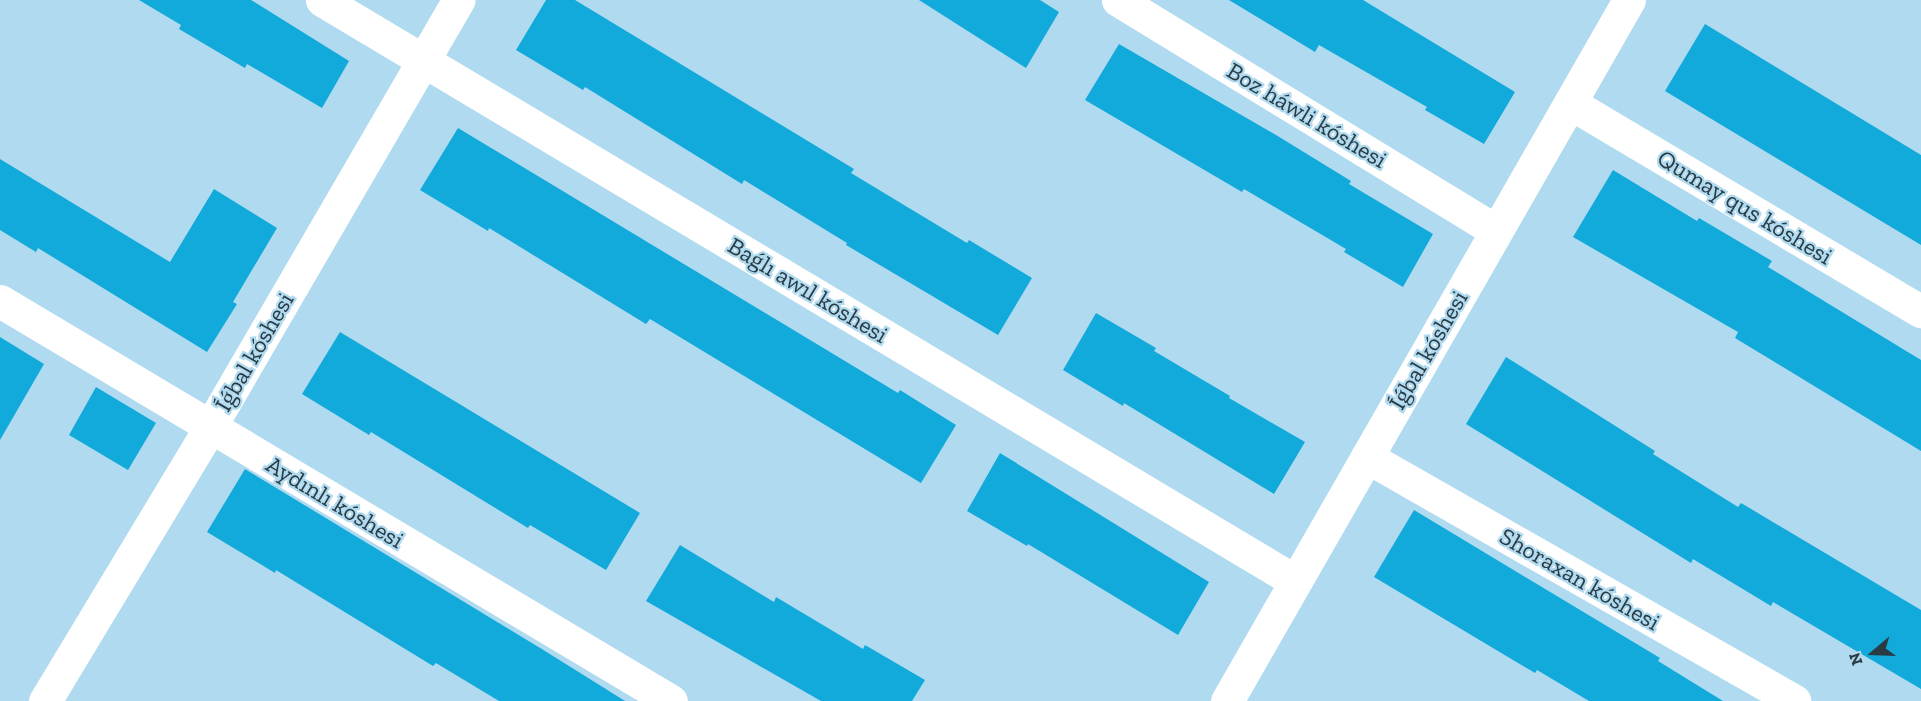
<!DOCTYPE html>
<html>
<head>
<meta charset="utf-8">
<style>
	body { margin:0 }
	#map { position:relative; width:1921px; height:701px; overflow:hidden; background:#b0daef; font-family:"Zilla Slab",serif }
	div>[style] { position:absolute }
	[style*='--x'] { left:calc(var(--x)*1px); top:calc(var(--y)*1px); width:calc(var(--w)*1px); rotate:calc(var(--a)*1deg) }
	.building>* { inset:0; background:#12a9db }
	.minor>* { height:33px; margin:-16.5px; padding:0 16.5px; transform-origin:16.5px; border-radius:16.5px; background:#fff }
	span { translate:-50% -50%; white-space:nowrap; text-align:center; line-height:1.15; -webkit-text-stroke:4.5px #b0daef; paint-order:stroke }
	.street-label { font-size:24px; color:#2a3b44 }
	.north { position:absolute; left:1843px; top:623px; width:60px; height:60px; -webkit-text-stroke:4px #b0daef; paint-order:stroke; rotate:251deg; font-size:16px; font-weight:700; line-height:24px; text-align:center; color:#2a3b44 }
	.north::after { content:''; display:block; margin:auto; width:21px; height:27px; background:#2a3b44; clip-path:polygon(50% 0,100% 100%,50% 72%,0 100%) }
</style>
</head>
<body>
<div id="map">
	<div class="building">
		<i style="clip-path:polygon(139px 0,251px 0,349px 61px,322px 108px,247px 64px,245px 68px,179px 29px,181px 25px)"></i>
		<i style="clip-path:polygon(546px 0,575px 0,854px 169px,851px 173px,967px 243px,969px 240px,1032px 278px,998px 335px,846px 245px,847px 243px,744px 180px,742px 184px,585px 87px,583px 90px,516px 50px)"></i>
		<i style="clip-path:polygon(919px 0,1040px 0,1059px 12px,1026px 68px)"></i>
		<i style="clip-path:polygon(1229px 0,1363px 0,1515px 92px,1484px 144px,1425px 110px,1427px 107px,1319px 45px,1315px 52px)"></i>
		<i style="clip-path:polygon(1705px 24px,1921px 155px,1921px 245px,1665px 91px)"></i>
		<i style="clip-path:polygon(1119px 44px,1276px 135px,1351px 181px,1349px 184px,1433px 234px,1403px 287px,1344px 252px,1346px 249px,1244px 189px,1242px 192px,1085px 100px)"></i>
		<i style="clip-path:polygon(458px 128px,898px 393px,900px 390px,956px 425px,921px 483px,650px 319px,646px 324px,489px 228px,488px 231px,420px 190px)"></i>
		<i style="clip-path:polygon(0 159px,170px 262px,214px 189px,277px 228px,233px 302px,237px 304px,207px 352px,38px 248px,36px 252px,0 230px)"></i>
		<i style="clip-path:polygon(1613px 170px,1697px 221px,1699px 218px,1772px 261px,1768px 267px,1921px 360px,1921px 451px,1735px 338px,1738px 332px,1573px 237px)"></i>
		<i style="clip-path:polygon(1096px 313px,1156px 348px,1154px 351px,1230px 396px,1229px 398px,1305px 442px,1274px 494px,1124px 403px,1123px 406px,1063px 370px)"></i>
		<i style="clip-path:polygon(340px 332px,640px 513px,606px 570px,530px 525px,528px 528px,371px 432px,369px 435px,302px 394px)"></i>
		<i style="clip-path:polygon(0 337px,44px 364px,0 440px)"></i>
		<i style="clip-path:polygon(1506px 357px,1655px 451px,1653px 454px,1738px 507px,1741px 503px,1921px 610px,1921px 689px,1773px 602px,1771px 606px,1693px 559px,1691px 563px,1466px 424px)"></i>
		<i style="clip-path:polygon(96px 387px,156px 423px,128px 470px,69px 435px)"></i>
		<i style="clip-path:polygon(1000px 453px,1209px 582px,1178px 635px,1028px 544px,1027px 546px,967px 511px)"></i>
		<i style="clip-path:polygon(245px 469px,545px 651px,625px 701px,499px 701px,436px 663px,433px 666px,276px 570px,275px 573px,207px 532px)"></i>
		<i style="clip-path:polygon(1414px 510px,1660px 658px,1658px 661px,1723px 701px,1589px 701px,1537px 670px,1535px 673px,1374px 577px)"></i>
		<i style="clip-path:polygon(680px 545px,774px 602px,776px 597px,863px 649px,865px 645px,925px 680px,912px 701px,821px 701px,646px 601px)"></i>
	</div>
	<div class="minor">
		<i style="--x:322;--y:0;--w:1133;--a:30.84"></i>
		<i style="--x:1118;--y:0;--w:443;--a:31.4"></i>
		<i style="--x:1570;--y:103;--w:408;--a:30.7"></i>
		<i style="--x:0;--y:301;--w:781;--a:30.8"></i>
		<i style="--x:1367;--y:457;--w:492;--a:29.7"></i>
		<i style="--x:45;--y:701;--w:320;--a:-58.9"></i>
		<i style="--x:210;--y:427;--w:494;--a:-59.8"></i>
		<i style="--x:1227;--y:701;--w:808;--a:-60.17"></i>
	</div>
	<div class="street-label">
		<span style="left:1307px;top:115px;rotate:31deg">Boz háwli kóshesi</span>
		<span style="left:1745px;top:207px;rotate:31deg">Qumay qus kóshesi</span>
		<span style="left:808px;top:290px;rotate:31deg">Baǵlı awıl kóshesi</span>
		<span style="left:1428px;top:350px;rotate:-60deg">Íǵbal kóshesi</span>
		<span style="left:254px;top:352px;rotate:-60deg">Íǵbal kóshesi</span>
		<span style="left:335px;top:502px;rotate:31deg">Aydınlı kóshesi</span>
		<span style="left:1580px;top:579px;rotate:30deg">Shoraxan kóshesi</span>
	</div>
	<div class="north">N</div>
</div>
</body>
</html>
